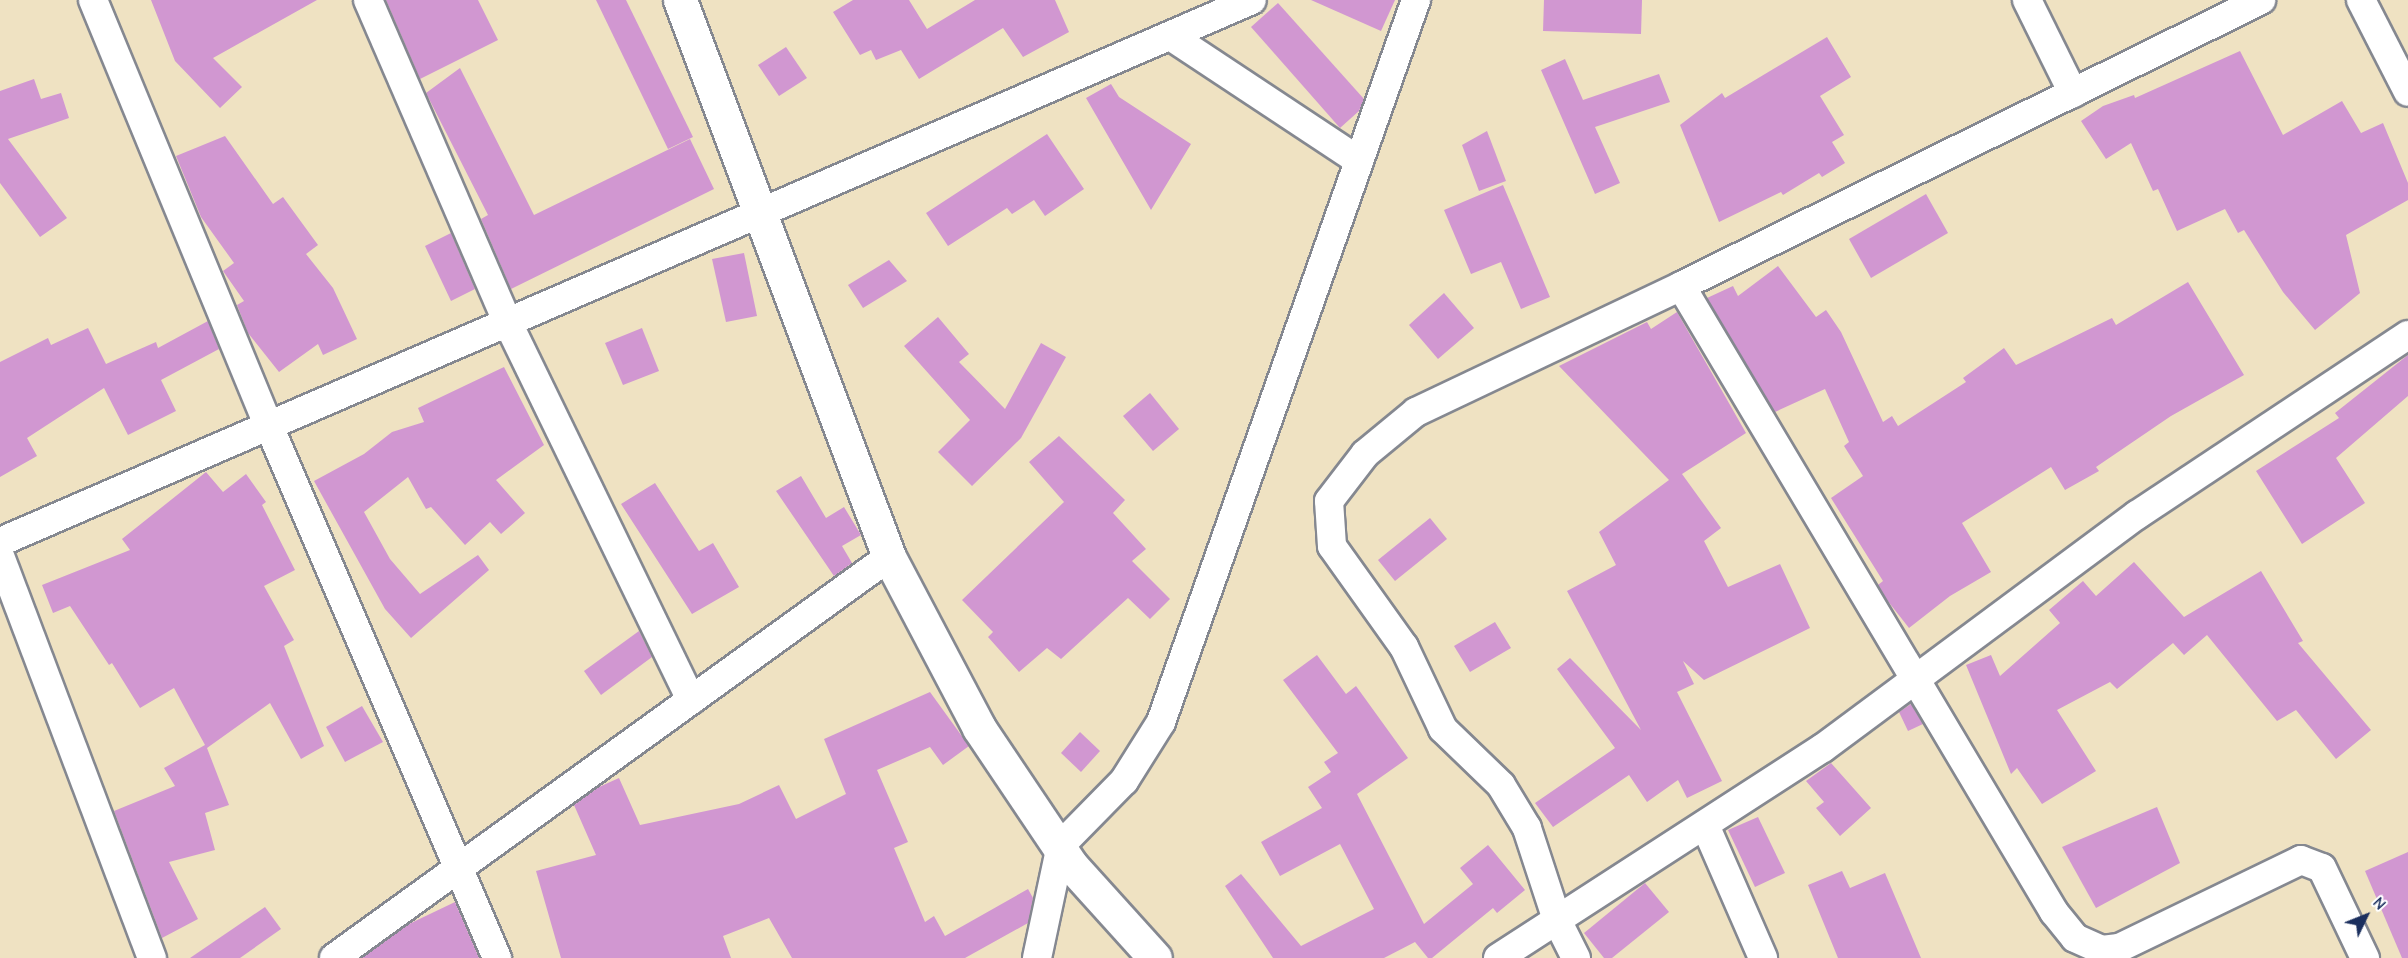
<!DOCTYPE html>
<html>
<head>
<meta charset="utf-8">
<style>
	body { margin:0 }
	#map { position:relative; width:2408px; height:958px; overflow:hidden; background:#efe2c2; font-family:"Comic Neue",sans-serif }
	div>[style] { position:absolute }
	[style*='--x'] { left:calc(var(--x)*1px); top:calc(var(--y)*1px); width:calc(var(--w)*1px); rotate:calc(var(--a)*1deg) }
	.building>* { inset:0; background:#d197d1 }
	.roads { filter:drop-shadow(2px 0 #858890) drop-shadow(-2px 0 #858890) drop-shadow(0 2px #858890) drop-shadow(0 -2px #858890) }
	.minor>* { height:28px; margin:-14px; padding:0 14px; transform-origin:14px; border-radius:14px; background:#fff }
	.tertiary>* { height:33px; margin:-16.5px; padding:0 16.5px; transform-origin:16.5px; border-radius:16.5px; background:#fff }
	span { translate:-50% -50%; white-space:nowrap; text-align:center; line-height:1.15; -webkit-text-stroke:6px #fff; paint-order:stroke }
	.north { position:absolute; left:2336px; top:886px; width:60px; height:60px; -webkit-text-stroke:4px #fff; paint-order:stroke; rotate:47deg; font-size:16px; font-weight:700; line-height:24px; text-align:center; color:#1b2f5e }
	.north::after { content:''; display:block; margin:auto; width:21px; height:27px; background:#1b2f5e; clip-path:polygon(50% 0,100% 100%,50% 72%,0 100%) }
</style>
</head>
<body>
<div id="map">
	<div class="building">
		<i style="clip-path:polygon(151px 0,317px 0,213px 58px,242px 87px,220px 108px,175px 61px)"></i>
		<i style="clip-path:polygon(386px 0,478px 0,498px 40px,420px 79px)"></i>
		<i style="clip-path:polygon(596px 0,626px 0,693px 137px,668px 149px)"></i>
		<i style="clip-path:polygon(853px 0,909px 0,927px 29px,975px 0,1055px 0,1069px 32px,1023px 57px,1003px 28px,919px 79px,901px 50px,876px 60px,871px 50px,860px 55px,833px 12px)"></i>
		<i style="clip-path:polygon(1311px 0,1395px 0,1381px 31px)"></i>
		<i style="clip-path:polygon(1544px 0,1642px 0,1641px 34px,1543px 31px)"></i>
		<i style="clip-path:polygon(1278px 3px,1364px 99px,1359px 111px,1340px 128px,1251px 27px)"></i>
		<i style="clip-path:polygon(1827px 37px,1851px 77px,1820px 96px,1844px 135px,1832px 142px,1845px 163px,1822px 177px,1819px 173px,1783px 195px,1781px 192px,1719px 222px,1680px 125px,1722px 93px,1725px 98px)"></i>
		<i style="clip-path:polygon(786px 47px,807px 78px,779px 96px,758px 65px)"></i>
		<i style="clip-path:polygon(2240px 51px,2283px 135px,2342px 101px,2361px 133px,2383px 123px,2408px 183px,2408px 200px,2346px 235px,2360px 293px,2315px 330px,2283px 292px,2244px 230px,2238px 233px,2225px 209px,2177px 231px,2158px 189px,2153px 191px,2131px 143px,2106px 159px,2081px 121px,2103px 106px,2134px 95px,2135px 98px)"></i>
		<i style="clip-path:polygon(1565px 59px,1583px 100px,1659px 74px,1670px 102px,1595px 127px,1620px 183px,1595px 194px,1541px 70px)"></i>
		<i style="clip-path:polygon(460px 68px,534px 215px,690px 139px,714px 189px,511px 289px,481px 219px,488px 215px,426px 93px)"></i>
		<i style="clip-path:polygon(34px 79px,41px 99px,61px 93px,69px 118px,8px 139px,67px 218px,40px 237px,0 183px,0 91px)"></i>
		<i style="clip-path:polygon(1111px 84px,1119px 97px,1191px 144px,1151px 210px,1086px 98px)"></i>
		<i style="clip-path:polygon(1487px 131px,1506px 181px,1479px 191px,1462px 145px)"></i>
		<i style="clip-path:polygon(1047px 134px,1084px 189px,1045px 216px,1034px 200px,1012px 214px,1007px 208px,948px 246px,926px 213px)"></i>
		<i style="clip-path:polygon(225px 136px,273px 204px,283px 197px,318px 245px,306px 254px,333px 288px,357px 339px,323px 355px,318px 344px,279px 372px,248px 333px,237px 305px,244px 301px,223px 271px,234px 263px,201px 217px,176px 156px)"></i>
		<i style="clip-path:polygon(1503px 185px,1550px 297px,1521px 309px,1501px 262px,1471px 274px,1444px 210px)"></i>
		<i style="clip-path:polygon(1926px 194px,1948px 233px,1871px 278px,1849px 239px)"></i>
		<i style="clip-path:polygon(451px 233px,475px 289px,451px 301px,425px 246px)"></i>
		<i style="clip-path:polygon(744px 253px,757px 316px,726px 322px,712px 259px)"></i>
		<i style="clip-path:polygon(889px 260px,907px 281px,863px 308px,848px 285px)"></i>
		<i style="clip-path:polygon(1778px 266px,1816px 317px,1826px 310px,1841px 332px,1883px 422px,1892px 416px,1898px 426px,1966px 382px,1963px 378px,2004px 348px,2016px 365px,2112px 318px,2116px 325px,2188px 282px,2244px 375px,2171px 416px,2096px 467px,2099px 471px,2065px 490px,2051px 467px,1962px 523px,1991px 572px,1950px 596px,1909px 628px,1887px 600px,1878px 585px,1883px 581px,1831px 498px,1863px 476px,1844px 446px,1849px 442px,1825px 389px,1775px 412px,1707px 298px,1733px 286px,1738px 296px)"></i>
		<i style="clip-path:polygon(1444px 293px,1474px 328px,1438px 359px,1409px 325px)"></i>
		<i style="clip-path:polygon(1677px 312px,1746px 433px,1682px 474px,1721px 528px,1704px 541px,1728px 587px,1780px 564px,1810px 628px,1704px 680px,1683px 661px,1694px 684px,1677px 692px,1722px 781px,1687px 798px,1678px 780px,1647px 802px,1629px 775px,1553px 827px,1535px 803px,1615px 748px,1557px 669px,1570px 658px,1641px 730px,1567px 591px,1616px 565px,1599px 532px,1669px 480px,1559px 366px,1647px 322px,1651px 329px)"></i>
		<i style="clip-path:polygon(938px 317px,969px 354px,959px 362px,1005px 409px,1041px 343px,1066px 357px,1021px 438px,972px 486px,938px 452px,970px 420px,904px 346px)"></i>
		<i style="clip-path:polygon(208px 321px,219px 349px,161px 380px,176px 411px,128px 435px,104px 388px,27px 438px,37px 456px,0 477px,0 362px,48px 338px,51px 345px,88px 328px,106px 364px,156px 342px,158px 348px)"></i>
		<i style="clip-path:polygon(642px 328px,659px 371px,623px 385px,605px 343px)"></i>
		<i style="clip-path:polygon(2408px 355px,2408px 396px,2336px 458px,2365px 503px,2302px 544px,2256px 471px,2339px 418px,2335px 413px)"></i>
		<i style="clip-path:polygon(504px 367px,544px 445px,496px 480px,525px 513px,501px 534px,490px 522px,465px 545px,431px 507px,426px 509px,408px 477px,364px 512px,390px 559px,420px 594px,478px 555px,489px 570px,411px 638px,385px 609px,314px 481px,364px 454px,392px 432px,424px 422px,418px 408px)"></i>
		<i style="clip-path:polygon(1150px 393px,1179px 429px,1153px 451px,1123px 416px)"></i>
		<i style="clip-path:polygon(1059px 436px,1125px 500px,1113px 513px,1146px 549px,1132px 561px,1170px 599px,1150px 619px,1128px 598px,1061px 659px,1047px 648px,1019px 672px,988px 637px,993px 632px,962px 600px,1064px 502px,1029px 462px)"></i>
		<i style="clip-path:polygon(206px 472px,223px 492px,246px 474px,266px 502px,262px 505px,295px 570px,264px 586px,294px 640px,284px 646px,324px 746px,301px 759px,270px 703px,207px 748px,229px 805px,205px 813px,215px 850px,169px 862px,198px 919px,162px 938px,114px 811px,175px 786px,164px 768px,205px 745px,174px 688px,140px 708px,112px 663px,109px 665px,70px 606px,53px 613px,42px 585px,130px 550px,122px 539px)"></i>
		<i style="clip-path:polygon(801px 476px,826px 518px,844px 507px,861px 535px,842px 546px,852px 563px,834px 576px,776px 491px)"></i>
		<i style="clip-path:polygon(655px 483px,699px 551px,713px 543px,739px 587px,692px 614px,621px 504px)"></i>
		<i style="clip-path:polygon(1430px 518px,1447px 539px,1395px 581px,1378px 560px)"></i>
		<i style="clip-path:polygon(2134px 562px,2184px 617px,2261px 571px,2303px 641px,2298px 643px,2371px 730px,2336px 759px,2296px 710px,2277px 721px,2207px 635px,2184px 655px,2173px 643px,2117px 689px,2110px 682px,2057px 710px,2096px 771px,2042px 804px,2017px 768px,2011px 774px,1966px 665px,1991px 655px,2000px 676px,2060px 623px,2049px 610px,2083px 581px,2096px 596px)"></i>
		<i style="clip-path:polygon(1495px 622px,1511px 648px,1470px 672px,1454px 646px)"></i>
		<i style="clip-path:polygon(639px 631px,652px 657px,601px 695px,584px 671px)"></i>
		<i style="clip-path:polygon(1317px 655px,1346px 694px,1356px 686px,1408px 758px,1357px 794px,1424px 924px,1473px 884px,1460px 868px,1488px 845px,1525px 890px,1497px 913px,1493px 908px,1432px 958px,1428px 958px,1415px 942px,1384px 958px,1273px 958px,1225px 886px,1241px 874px,1301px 946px,1374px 909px,1340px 844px,1280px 876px,1261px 842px,1322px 808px,1308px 787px,1331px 772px,1324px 762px,1338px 753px,1283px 680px)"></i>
		<i style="clip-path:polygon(930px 692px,969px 746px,943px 765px,930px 747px,877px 770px,908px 842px,894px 848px,925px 922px,934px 916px,945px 936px,1028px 889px,1033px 898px,1028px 923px,965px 958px,792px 958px,769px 918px,723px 936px,731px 958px,561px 958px,536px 871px,596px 855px,574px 805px,599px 787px,619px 778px,640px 825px,739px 804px,779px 785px,796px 819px,846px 794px,824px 739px)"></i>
		<i style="clip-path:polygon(1911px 704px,1923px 724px,1908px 731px,1899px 712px)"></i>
		<i style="clip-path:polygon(362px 706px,383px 742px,345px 762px,326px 727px)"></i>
		<i style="clip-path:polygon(1080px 732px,1100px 751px,1081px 772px,1061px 753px)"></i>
		<i style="clip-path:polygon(1831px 763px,1871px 808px,1840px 836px,1816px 808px,1824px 802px,1806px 781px)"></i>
		<i style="clip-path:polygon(2157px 807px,2180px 863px,2096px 908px,2062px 847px)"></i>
		<i style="clip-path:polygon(1758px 817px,1785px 873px,1755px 887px,1728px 830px)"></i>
		<i style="clip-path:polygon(2408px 852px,2408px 958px,2402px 958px,2365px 871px)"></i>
		<i style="clip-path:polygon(1842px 871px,1850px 888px,1885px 873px,1921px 958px,1838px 958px,1808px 885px)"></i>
		<i style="clip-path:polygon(1645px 883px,1669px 912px,1612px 958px,1604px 958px,1584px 933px)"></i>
		<i style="clip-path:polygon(455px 902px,479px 958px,362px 958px,409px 924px)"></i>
		<i style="clip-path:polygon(265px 907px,281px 929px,240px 958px,190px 958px)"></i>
	</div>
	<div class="roads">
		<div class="minor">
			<i style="--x:93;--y:0;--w:461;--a:67.6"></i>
			<i style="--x:269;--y:426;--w:579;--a:66.8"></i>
			<i style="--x:368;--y:0;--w:352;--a:66.6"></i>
			<i style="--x:508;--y:323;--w:419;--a:64.1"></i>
			<i style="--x:2027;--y:0;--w:104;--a:63.7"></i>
			<i style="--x:2361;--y:0;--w:103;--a:62.9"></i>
			<i style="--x:1172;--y:37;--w:224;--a:33.5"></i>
			<i style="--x:1681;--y:286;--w:729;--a:59.21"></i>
			<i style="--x:2054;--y:912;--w:33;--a:51"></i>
			<i style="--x:2075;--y:938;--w:30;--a:24"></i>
			<i style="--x:2102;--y:950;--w:17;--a:-7"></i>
			<i style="--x:2119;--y:948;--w:202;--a:-25.8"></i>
			<i style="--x:2301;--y:860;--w:22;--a:21"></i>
			<i style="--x:2322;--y:868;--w:100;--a:64.5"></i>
			<i style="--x:0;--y:542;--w:1364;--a:-23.41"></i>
			<i style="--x:0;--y:556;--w:430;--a:69.3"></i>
			<i style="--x:1705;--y:825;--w:145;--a:66.4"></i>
			<i style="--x:334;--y:958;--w:685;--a:-35.85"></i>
			<i style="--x:1037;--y:958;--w:116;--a:-78"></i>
			<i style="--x:1061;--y:845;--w:90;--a:-45.5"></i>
			<i style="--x:1124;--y:781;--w:70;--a:-57.9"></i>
			<i style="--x:1161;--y:722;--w:766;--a:-70.55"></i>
			<i style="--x:1498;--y:958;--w:387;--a:-32.9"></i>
			<i style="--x:1823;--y:748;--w:391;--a:-36.6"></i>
			<i style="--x:2137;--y:515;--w:325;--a:-33.6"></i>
			<i style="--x:1576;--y:958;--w:42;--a:-116.6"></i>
			<i style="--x:1557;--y:920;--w:97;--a:-108.1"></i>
			<i style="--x:1527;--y:828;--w:50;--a:-121.2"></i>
			<i style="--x:1501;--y:785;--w:81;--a:-136"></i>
			<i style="--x:1443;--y:729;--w:91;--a:-115.4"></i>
			<i style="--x:1404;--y:647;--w:124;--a:-125.5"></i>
			<i style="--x:1332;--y:546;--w:45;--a:-93.8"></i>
			<i style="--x:1329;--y:501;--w:59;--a:-52.5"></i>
			<i style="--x:1365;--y:454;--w:66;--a:-39.5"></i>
			<i style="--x:1416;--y:412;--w:293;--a:-25.4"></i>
			<i style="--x:1681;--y:286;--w:647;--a:-26.25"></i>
		</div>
		<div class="tertiary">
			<i style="--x:680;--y:0;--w:595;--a:69.43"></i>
			<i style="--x:889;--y:557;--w:193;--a:62.2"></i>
			<i style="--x:979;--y:728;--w:165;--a:56.1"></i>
			<i style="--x:1071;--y:865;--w:125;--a:47.9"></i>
		</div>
	</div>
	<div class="north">N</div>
</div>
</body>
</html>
